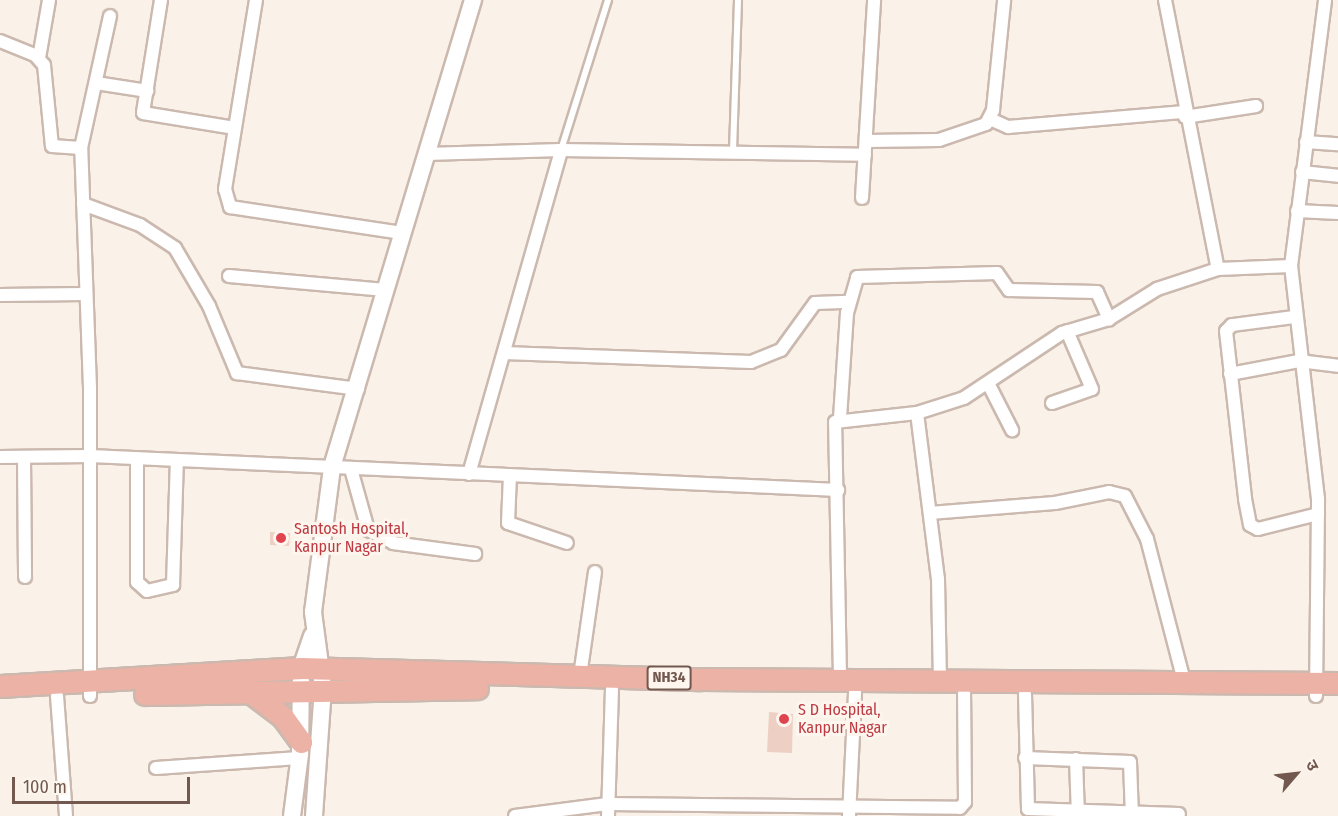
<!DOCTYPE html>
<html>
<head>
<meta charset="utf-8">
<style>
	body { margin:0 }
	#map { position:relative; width:1338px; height:816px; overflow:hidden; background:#faf2e8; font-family:"Fira Sans Condensed","Noto Sans Devanagari",sans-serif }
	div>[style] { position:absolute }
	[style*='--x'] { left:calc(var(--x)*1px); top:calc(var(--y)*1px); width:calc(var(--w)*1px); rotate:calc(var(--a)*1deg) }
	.building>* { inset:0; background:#edd0c3 }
	.roads { filter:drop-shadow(2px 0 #cbb9af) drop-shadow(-2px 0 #cbb9af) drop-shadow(0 2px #cbb9af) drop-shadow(0 -2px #cbb9af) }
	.lane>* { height:6px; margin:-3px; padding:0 3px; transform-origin:3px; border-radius:3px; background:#fff }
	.street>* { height:12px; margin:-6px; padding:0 6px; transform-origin:6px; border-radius:6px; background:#fff }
	.secondary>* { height:16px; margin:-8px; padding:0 8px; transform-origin:8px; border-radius:8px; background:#fff }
	.highway>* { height:21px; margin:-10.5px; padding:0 10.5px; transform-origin:10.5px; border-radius:10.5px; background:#edb2a6 }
	.dots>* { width:16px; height:16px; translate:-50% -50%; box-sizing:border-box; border:3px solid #fdf6ee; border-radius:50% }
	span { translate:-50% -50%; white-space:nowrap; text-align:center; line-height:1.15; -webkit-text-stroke:6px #fdf6ee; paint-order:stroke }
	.shield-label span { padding:2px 4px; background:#fdf6ee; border:2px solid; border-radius:4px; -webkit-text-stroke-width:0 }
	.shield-label { font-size:15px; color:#72584f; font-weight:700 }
	.health-label { font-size:16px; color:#be3a42 }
	.left { translate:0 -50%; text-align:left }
	.north { position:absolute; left:1266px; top:744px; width:60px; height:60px; -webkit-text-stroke:4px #fdf6ee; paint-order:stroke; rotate:62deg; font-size:16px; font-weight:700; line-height:24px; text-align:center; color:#72584f }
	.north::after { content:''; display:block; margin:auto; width:21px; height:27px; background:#72584f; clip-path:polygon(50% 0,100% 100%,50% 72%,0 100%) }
	.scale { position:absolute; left:12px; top:777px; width:178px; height:27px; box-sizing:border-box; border:3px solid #72584f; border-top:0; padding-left:8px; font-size:18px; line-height:21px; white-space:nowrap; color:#72584f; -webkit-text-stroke:4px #fdf6ee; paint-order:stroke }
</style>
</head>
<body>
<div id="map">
	<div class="building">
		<i style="clip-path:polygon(270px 532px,290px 533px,289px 546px,270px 545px)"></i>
		<i style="clip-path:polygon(769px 712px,793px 714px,792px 753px,767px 752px)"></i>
	</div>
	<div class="roads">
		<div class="lane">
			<i style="--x:561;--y:150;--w:157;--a:-72.6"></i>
			<i style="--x:733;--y:151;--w:151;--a:-88.1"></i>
		</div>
		<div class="street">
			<i style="--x:161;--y:0;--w:114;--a:99.1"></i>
			<i style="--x:143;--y:113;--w:93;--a:9.3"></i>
			<i style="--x:256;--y:0;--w:192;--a:99.3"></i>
			<i style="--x:225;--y:189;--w:19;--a:74"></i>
			<i style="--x:230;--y:207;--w:174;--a:8.6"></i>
			<i style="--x:1165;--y:0;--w:274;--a:78.9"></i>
			<i style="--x:0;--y:41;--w:38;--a:22"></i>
			<i style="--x:35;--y:55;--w:13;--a:48"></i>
			<i style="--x:44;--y:65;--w:81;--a:84.4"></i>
			<i style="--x:52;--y:146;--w:29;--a:4"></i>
			<i style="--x:39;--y:58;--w:59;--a:-80.2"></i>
			<i style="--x:96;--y:83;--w:52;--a:8.9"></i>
			<i style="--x:1185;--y:117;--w:72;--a:-8.8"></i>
			<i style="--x:990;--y:119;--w:20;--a:24"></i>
			<i style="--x:1008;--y:127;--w:177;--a:-4.9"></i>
			<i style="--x:866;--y:141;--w:73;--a:-0.8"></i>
			<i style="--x:939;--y:140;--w:50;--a:-18.8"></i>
			<i style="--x:986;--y:124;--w:16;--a:-63"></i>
			<i style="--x:993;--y:110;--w:110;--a:-84.2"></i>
			<i style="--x:1306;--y:142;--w:32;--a:4"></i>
			<i style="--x:426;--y:154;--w:135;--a:-1.7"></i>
			<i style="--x:561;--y:150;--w:304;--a:0.9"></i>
			<i style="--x:1302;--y:172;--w:36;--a:6"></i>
			<i style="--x:862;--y:198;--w:198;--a:-86.5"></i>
			<i style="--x:83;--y:204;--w:61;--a:20.2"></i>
			<i style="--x:140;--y:225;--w:42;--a:33.3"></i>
			<i style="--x:175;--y:248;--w:67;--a:59.6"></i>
			<i style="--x:209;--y:306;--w:73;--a:67.3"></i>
			<i style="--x:237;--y:373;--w:122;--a:7.5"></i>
			<i style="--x:1297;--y:211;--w:41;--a:2.8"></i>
			<i style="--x:229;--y:276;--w:157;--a:5.1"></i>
			<i style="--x:0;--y:295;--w:84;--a:-0.7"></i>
			<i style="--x:1294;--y:317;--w:63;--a:172.6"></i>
			<i style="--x:1232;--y:325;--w:8;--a:135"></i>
			<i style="--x:1226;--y:331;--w:169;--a:83.5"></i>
			<i style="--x:1245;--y:499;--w:26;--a:79"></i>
			<i style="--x:1250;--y:525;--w:9;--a:27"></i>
			<i style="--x:1258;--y:529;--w:62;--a:-14"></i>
			<i style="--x:504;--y:353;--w:247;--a:2.1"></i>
			<i style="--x:751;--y:362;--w:32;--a:-22"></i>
			<i style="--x:781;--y:350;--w:58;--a:-54.1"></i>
			<i style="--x:815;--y:303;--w:34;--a:-2"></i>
			<i style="--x:1230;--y:374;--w:70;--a:-10.7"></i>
			<i style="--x:1299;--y:361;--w:39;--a:7"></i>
			<i style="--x:989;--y:385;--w:51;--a:62.9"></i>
			<i style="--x:1052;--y:403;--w:42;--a:-19.3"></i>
			<i style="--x:1092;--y:389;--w:63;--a:-113.3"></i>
			<i style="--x:917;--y:413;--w:167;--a:82.8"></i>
			<i style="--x:938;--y:579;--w:102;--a:88.9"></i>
			<i style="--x:840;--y:418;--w:105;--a:-86.2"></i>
			<i style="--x:847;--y:313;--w:37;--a:-74"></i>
			<i style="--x:857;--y:277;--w:140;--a:-1.6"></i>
			<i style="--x:997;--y:273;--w:21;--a:55"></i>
			<i style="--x:1009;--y:290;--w:88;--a:1.3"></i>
			<i style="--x:1097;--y:292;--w:30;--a:66"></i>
			<i style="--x:0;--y:457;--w:90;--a:-0.6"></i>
			<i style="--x:90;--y:456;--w:749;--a:2.6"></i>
			<i style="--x:24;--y:457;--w:120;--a:89.5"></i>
			<i style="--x:137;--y:458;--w:124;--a:90"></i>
			<i style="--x:137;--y:582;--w:13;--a:42"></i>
			<i style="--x:147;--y:591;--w:27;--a:-13"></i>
			<i style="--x:173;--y:585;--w:125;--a:-88.2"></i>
			<i style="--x:351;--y:469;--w:63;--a:74.4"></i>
			<i style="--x:368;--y:530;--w:28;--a:27"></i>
			<i style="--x:393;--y:543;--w:83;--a:7.6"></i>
			<i style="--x:469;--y:474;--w:337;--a:-74.1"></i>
			<i style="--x:510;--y:475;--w:48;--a:92.4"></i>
			<i style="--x:508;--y:523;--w:62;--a:18.7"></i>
			<i style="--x:930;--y:513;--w:125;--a:-4.6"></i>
			<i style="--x:1055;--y:503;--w:55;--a:-11.5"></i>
			<i style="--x:1109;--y:492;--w:16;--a:14"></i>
			<i style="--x:1125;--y:496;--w:48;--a:62.9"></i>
			<i style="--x:1147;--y:539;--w:151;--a:75.4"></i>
			<i style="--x:580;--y:676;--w:105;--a:-81.8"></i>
			<i style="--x:840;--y:678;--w:256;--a:-91.1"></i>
			<i style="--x:835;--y:422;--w:82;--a:-6.3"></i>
			<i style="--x:917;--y:413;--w:49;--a:-17.7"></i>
			<i style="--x:964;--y:398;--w:118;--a:-33.6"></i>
			<i style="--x:1062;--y:333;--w:49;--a:-16.6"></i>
			<i style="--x:1109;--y:319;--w:57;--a:-32"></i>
			<i style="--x:1157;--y:289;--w:64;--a:-18.2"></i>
			<i style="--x:1218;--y:269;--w:73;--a:-2.4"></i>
			<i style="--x:1025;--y:694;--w:115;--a:88.5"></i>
			<i style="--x:1028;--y:809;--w:151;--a:1.9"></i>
			<i style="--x:57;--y:696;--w:120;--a:85.7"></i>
			<i style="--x:90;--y:696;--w:308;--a:-90"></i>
			<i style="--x:90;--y:388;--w:240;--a:-92.1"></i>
			<i style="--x:81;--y:148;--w:135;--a:-77.6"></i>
			<i style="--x:1316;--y:696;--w:197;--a:-89.4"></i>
			<i style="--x:1318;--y:499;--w:235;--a:-96.6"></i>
			<i style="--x:1291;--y:266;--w:268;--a:-82.7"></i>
			<i style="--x:1025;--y:758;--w:105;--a:2.2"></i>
			<i style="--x:1130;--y:762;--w:54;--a:87.9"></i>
			<i style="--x:1076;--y:759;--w:57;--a:88"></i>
			<i style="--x:156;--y:768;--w:143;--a:-4"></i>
			<i style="--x:515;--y:816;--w:93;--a:-7.4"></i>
			<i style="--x:607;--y:804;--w:353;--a:0.6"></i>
			<i style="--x:960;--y:808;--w:8;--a:-50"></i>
			<i style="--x:965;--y:802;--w:109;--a:-90.5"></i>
			<i style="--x:608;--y:816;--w:127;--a:-88.2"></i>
			<i style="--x:849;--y:816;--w:124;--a:-87.2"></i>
		</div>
		<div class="secondary">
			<i style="--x:292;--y:816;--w:63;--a:-82.6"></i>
			<i style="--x:300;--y:754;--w:86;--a:-89.3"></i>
			<i style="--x:301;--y:668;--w:34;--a:-71"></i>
			<i style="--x:314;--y:816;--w:129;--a:-86"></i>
			<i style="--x:323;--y:687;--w:76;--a:-97.6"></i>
			<i style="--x:313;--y:612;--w:146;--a:-82.5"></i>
			<i style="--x:332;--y:467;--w:488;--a:-73.2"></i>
		</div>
		<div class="highway">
			<i style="--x:0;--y:686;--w:302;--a:-3.4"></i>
			<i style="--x:301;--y:668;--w:400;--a:1.6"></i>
			<i style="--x:701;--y:679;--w:637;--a:0.36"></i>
			<i style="--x:246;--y:689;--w:46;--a:37.1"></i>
			<i style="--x:283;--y:717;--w:31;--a:54"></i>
			<i style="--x:145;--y:694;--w:332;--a:-1"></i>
		</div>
	</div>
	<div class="dots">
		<i style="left:281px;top:538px;background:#e0444e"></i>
		<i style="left:784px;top:719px;background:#e0444e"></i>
	</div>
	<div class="shield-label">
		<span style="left:669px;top:678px">NH34</span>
	</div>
	<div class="health-label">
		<span class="left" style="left:294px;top:538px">Santosh Hospital,<br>Kanpur Nagar</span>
		<span class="left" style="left:798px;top:719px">S D Hospital,<br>Kanpur Nagar</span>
	</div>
	<div class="north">उ</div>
	<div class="scale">100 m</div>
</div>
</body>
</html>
